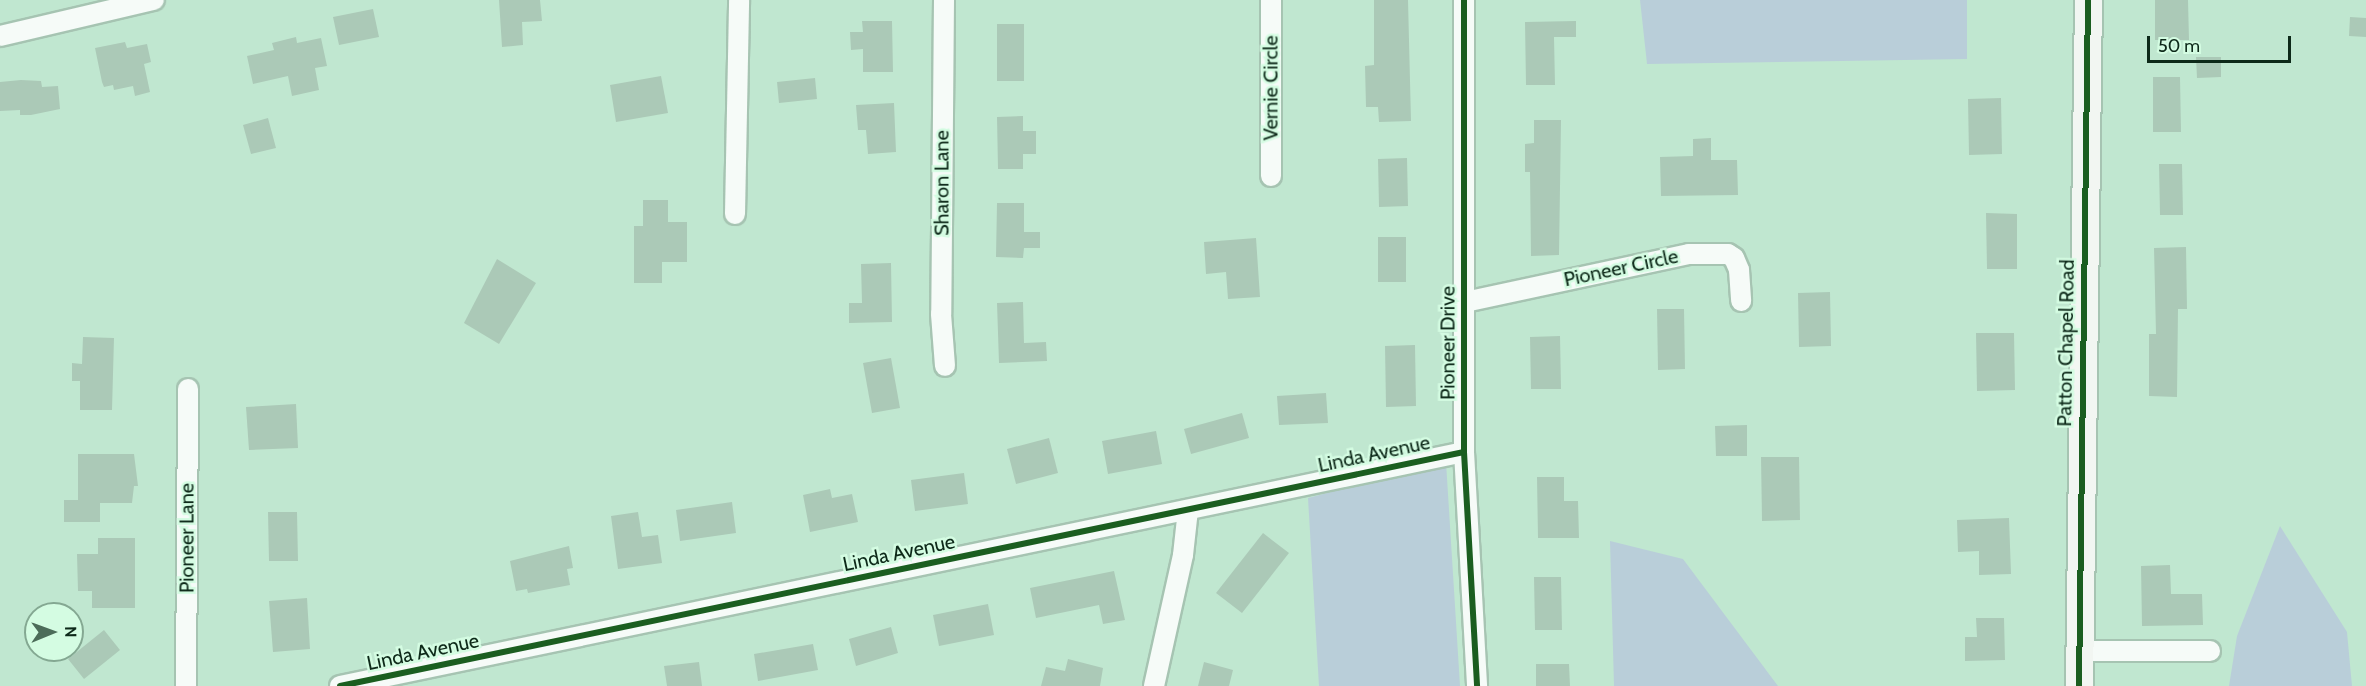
<!DOCTYPE html>
<html>
<head>
<meta charset="utf-8">
<style>
	body { margin:0 }
	#map { position:relative; width:2366px; height:686px; overflow:hidden; background:#c0e7d0; font-family:Cabin,sans-serif }
	div>[style] { position:absolute }
	[style*='--x'] { left:calc(var(--x)*1px); top:calc(var(--y)*1px); width:calc(var(--w)*1px); rotate:calc(var(--a)*1deg) }
	.green>* { inset:0; background:#b9ced9 }
	.building>* { inset:0; background:#abc9b7 }
	.roads { filter:drop-shadow(2px 0 #a6c4b2) drop-shadow(-2px 0 #a6c4b2) drop-shadow(0 2px #a6c4b2) drop-shadow(0 -2px #a6c4b2) }
	.street>* { height:20px; margin:-10px; padding:0 10px; transform-origin:10px; border-radius:10px; background:#f6fbf8 }
	.secondary>* { height:27px; margin:-13.5px; padding:0 13.5px; transform-origin:13.5px; border-radius:13.5px; background:#f2f6f2 }
	.cycleway>* { height:6px; margin:-3px; padding:0 3px; transform-origin:3px; border-radius:3px; background:#1b5e20 }
	span { translate:-50% -50%; white-space:nowrap; text-align:center; line-height:1.15; -webkit-text-stroke:5px #d4fce2; paint-order:stroke }
	.street-label { font-size:20px; color:#0d2919 }
	.north { position:absolute; left:24px; top:602px; width:60px; height:60px; box-sizing:border-box; background:#d4fce2; border:2px solid #84a892; border-radius:50%; rotate:89deg; font-size:16px; font-weight:700; line-height:24px; text-align:center; color:#0d2919 }
	.north::after { content:''; display:block; margin:auto; width:21px; height:27px; background:#4c6c59; clip-path:polygon(50% 0,100% 100%,50% 72%,0 100%) }
	.scale { position:absolute; left:2147px; top:36px; width:144px; height:27px; box-sizing:border-box; border:3px solid #0d2919; border-top:0; padding-left:8px; font-size:18px; line-height:21px; white-space:nowrap; color:#0d2919; -webkit-text-stroke:4px #d4fce2; paint-order:stroke }
</style>
</head>
<body>
<div id="map">
	<div class="green">
		<i style="clip-path:polygon(1640px 0,1967px 0,1967px 59px,1647px 64px)"></i>
		<i style="clip-path:polygon(1446px 462px,1460px 686px,1319px 686px,1308px 498px)"></i>
		<i style="clip-path:polygon(2280px 526px,2347px 632px,2352px 686px,2229px 686px,2237px 636px)"></i>
		<i style="clip-path:polygon(1610px 541px,1683px 559px,1778px 686px,1614px 686px)"></i>
	</div>
	<div class="building">
		<i style="clip-path:polygon(499px 0,540px 0,542px 21px,522px 22px,523px 45px,502px 47px)"></i>
		<i style="clip-path:polygon(1374px 0,1408px 0,1411px 121px,1379px 122px,1378px 107px,1366px 107px,1365px 66px,1374px 65px)"></i>
		<i style="clip-path:polygon(2155px 0,2188px 0,2189px 40px,2155px 40px)"></i>
		<i style="clip-path:polygon(373px 9px,379px 37px,339px 45px,333px 17px)"></i>
		<i style="clip-path:polygon(2350px 17px,2366px 18px,2366px 37px,2349px 36px)"></i>
		<i style="clip-path:polygon(862px 21px,892px 21px,893px 72px,863px 72px,863px 49px,851px 50px,850px 32px,863px 32px)"></i>
		<i style="clip-path:polygon(1576px 21px,1576px 37px,1554px 37px,1555px 85px,1526px 85px,1525px 22px)"></i>
		<i style="clip-path:polygon(997px 24px,1024px 24px,1024px 81px,997px 81px)"></i>
		<i style="clip-path:polygon(296px 37px,297px 43px,321px 38px,327px 66px,315px 68px,319px 90px,292px 96px,288px 76px,253px 84px,247px 56px,274px 50px,272px 43px)"></i>
		<i style="clip-path:polygon(125px 42px,127px 48px,147px 44px,151px 62px,144px 64px,150px 92px,135px 96px,133px 86px,114px 90px,113px 85px,104px 87px,102px 82px,95px 48px)"></i>
		<i style="clip-path:polygon(2196px 57px,2221px 57px,2221px 77px,2197px 78px)"></i>
		<i style="clip-path:polygon(661px 76px,668px 113px,616px 122px,610px 85px)"></i>
		<i style="clip-path:polygon(2153px 77px,2180px 77px,2181px 132px,2153px 132px)"></i>
		<i style="clip-path:polygon(815px 78px,817px 99px,779px 103px,777px 82px)"></i>
		<i style="clip-path:polygon(21px 80px,41px 81px,42px 87px,58px 86px,60px 109px,31px 115px,20px 115px,20px 110px,0 111px,0 82px)"></i>
		<i style="clip-path:polygon(2001px 98px,2002px 154px,1969px 155px,1968px 99px)"></i>
		<i style="clip-path:polygon(894px 103px,896px 152px,868px 154px,866px 130px,858px 130px,856px 105px)"></i>
		<i style="clip-path:polygon(1023px 116px,1023px 131px,1036px 131px,1036px 154px,1023px 154px,1023px 169px,998px 169px,997px 117px)"></i>
		<i style="clip-path:polygon(268px 118px,276px 148px,251px 154px,243px 125px)"></i>
		<i style="clip-path:polygon(1534px 120px,1561px 120px,1559px 255px,1531px 256px,1530px 172px,1525px 172px,1525px 144px,1534px 143px)"></i>
		<i style="clip-path:polygon(1711px 138px,1711px 160px,1737px 160px,1738px 195px,1661px 196px,1660px 157px,1693px 156px,1693px 139px)"></i>
		<i style="clip-path:polygon(1407px 158px,1408px 206px,1379px 207px,1378px 159px)"></i>
		<i style="clip-path:polygon(2159px 164px,2182px 164px,2183px 215px,2160px 215px)"></i>
		<i style="clip-path:polygon(643px 200px,668px 200px,668px 222px,687px 222px,687px 262px,662px 262px,662px 283px,634px 283px,634px 226px,643px 226px)"></i>
		<i style="clip-path:polygon(997px 203px,1024px 203px,1024px 232px,1040px 232px,1040px 248px,1024px 248px,1023px 258px,996px 257px)"></i>
		<i style="clip-path:polygon(1986px 213px,2017px 214px,2017px 269px,1987px 269px)"></i>
		<i style="clip-path:polygon(1378px 237px,1406px 237px,1406px 282px,1378px 282px)"></i>
		<i style="clip-path:polygon(1256px 238px,1260px 297px,1228px 299px,1226px 272px,1206px 274px,1204px 242px)"></i>
		<i style="clip-path:polygon(2186px 247px,2187px 309px,2178px 309px,2177px 397px,2149px 396px,2149px 334px,2156px 334px,2154px 248px)"></i>
		<i style="clip-path:polygon(497px 259px,536px 283px,499px 344px,464px 323px)"></i>
		<i style="clip-path:polygon(891px 263px,892px 322px,849px 323px,849px 303px,862px 303px,861px 264px)"></i>
		<i style="clip-path:polygon(1830px 292px,1831px 346px,1799px 347px,1798px 293px)"></i>
		<i style="clip-path:polygon(1023px 302px,1024px 343px,1046px 342px,1047px 361px,999px 363px,997px 303px)"></i>
		<i style="clip-path:polygon(1657px 309px,1684px 309px,1685px 369px,1658px 370px)"></i>
		<i style="clip-path:polygon(1976px 333px,2014px 333px,2015px 390px,1977px 391px)"></i>
		<i style="clip-path:polygon(1560px 336px,1561px 389px,1531px 389px,1530px 337px)"></i>
		<i style="clip-path:polygon(83px 337px,114px 338px,112px 410px,80px 410px,80px 381px,72px 381px,72px 363px,82px 364px)"></i>
		<i style="clip-path:polygon(1415px 345px,1416px 406px,1386px 407px,1385px 346px)"></i>
		<i style="clip-path:polygon(891px 358px,900px 408px,872px 413px,863px 363px)"></i>
		<i style="clip-path:polygon(1326px 393px,1328px 423px,1279px 425px,1277px 396px)"></i>
		<i style="clip-path:polygon(296px 404px,298px 448px,249px 450px,246px 407px)"></i>
		<i style="clip-path:polygon(1242px 413px,1249px 438px,1191px 454px,1184px 429px)"></i>
		<i style="clip-path:polygon(1747px 425px,1747px 456px,1716px 456px,1715px 426px)"></i>
		<i style="clip-path:polygon(1156px 431px,1162px 464px,1108px 474px,1102px 441px)"></i>
		<i style="clip-path:polygon(1049px 438px,1058px 473px,1016px 484px,1007px 449px)"></i>
		<i style="clip-path:polygon(78px 454px,134px 454px,138px 486px,134px 486px,132px 503px,100px 503px,100px 522px,64px 522px,64px 500px,78px 500px)"></i>
		<i style="clip-path:polygon(1761px 457px,1799px 457px,1800px 520px,1762px 521px)"></i>
		<i style="clip-path:polygon(964px 473px,968px 504px,915px 511px,911px 480px)"></i>
		<i style="clip-path:polygon(1537px 477px,1564px 477px,1564px 501px,1578px 501px,1579px 538px,1538px 538px)"></i>
		<i style="clip-path:polygon(830px 489px,832px 498px,852px 494px,858px 522px,810px 532px,803px 495px)"></i>
		<i style="clip-path:polygon(732px 502px,736px 533px,680px 541px,676px 510px)"></i>
		<i style="clip-path:polygon(268px 512px,297px 512px,298px 561px,269px 561px)"></i>
		<i style="clip-path:polygon(638px 512px,642px 537px,658px 535px,662px 563px,618px 569px,611px 516px)"></i>
		<i style="clip-path:polygon(2009px 518px,2011px 574px,1979px 575px,1979px 551px,1958px 552px,1957px 520px)"></i>
		<i style="clip-path:polygon(1263px 533px,1289px 553px,1242px 613px,1216px 593px)"></i>
		<i style="clip-path:polygon(98px 538px,135px 538px,135px 608px,92px 608px,92px 591px,78px 591px,77px 554px,98px 554px)"></i>
		<i style="clip-path:polygon(569px 546px,573px 568px,567px 569px,570px 585px,528px 593px,527px 589px,516px 591px,510px 561px)"></i>
		<i style="clip-path:polygon(2170px 565px,2171px 594px,2202px 594px,2203px 625px,2142px 626px,2141px 566px)"></i>
		<i style="clip-path:polygon(1114px 571px,1125px 620px,1103px 624px,1099px 605px,1036px 618px,1030px 588px)"></i>
		<i style="clip-path:polygon(1534px 577px,1561px 577px,1562px 630px,1535px 630px)"></i>
		<i style="clip-path:polygon(307px 598px,310px 649px,273px 652px,269px 601px)"></i>
		<i style="clip-path:polygon(988px 604px,994px 635px,939px 646px,933px 615px)"></i>
		<i style="clip-path:polygon(1976px 618px,2004px 618px,2005px 660px,1965px 661px,1965px 637px,1977px 637px)"></i>
		<i style="clip-path:polygon(891px 627px,898px 653px,856px 666px,849px 639px)"></i>
		<i style="clip-path:polygon(104px 630px,120px 650px,84px 679px,68px 659px)"></i>
		<i style="clip-path:polygon(813px 644px,818px 670px,758px 681px,754px 654px)"></i>
		<i style="clip-path:polygon(1068px 659px,1103px 668px,1100px 686px,1041px 686px,1046px 667px,1065px 671px)"></i>
		<i style="clip-path:polygon(699px 662px,702px 686px,667px 686px,664px 666px)"></i>
		<i style="clip-path:polygon(1204px 662px,1233px 670px,1229px 686px,1198px 686px)"></i>
		<i style="clip-path:polygon(1536px 664px,1569px 664px,1570px 686px,1536px 686px)"></i>
	</div>
	<div class="roads">
		<div class="street">
			<i style="--x:944;--y:0;--w:314;--a:90.5"></i>
			<i style="--x:941;--y:314;--w:52;--a:85.6"></i>
			<i style="--x:1271;--y:0;--w:176;--a:90"></i>
			<i style="--x:1464;--y:0;--w:452;--a:90"></i>
			<i style="--x:1464;--y:452;--w:234;--a:86.8"></i>
			<i style="--x:0;--y:36;--w:158;--a:-13.2"></i>
			<i style="--x:735;--y:214;--w:214;--a:-88.9"></i>
			<i style="--x:1465;--y:302;--w:229;--a:-12.1"></i>
			<i style="--x:1689;--y:254;--w:39;--a:0"></i>
			<i style="--x:1728;--y:254;--w:7;--a:34"></i>
			<i style="--x:1734;--y:258;--w:13;--a:67"></i>
			<i style="--x:1739;--y:270;--w:31;--a:86"></i>
			<i style="--x:2078;--y:651;--w:132;--a:0"></i>
			<i style="--x:186;--y:686;--w:297;--a:-89.6"></i>
			<i style="--x:340;--y:686;--w:1148;--a:-11.76"></i>
			<i style="--x:1154;--y:686;--w:134;--a:-77.5"></i>
			<i style="--x:1183;--y:555;--w:45;--a:-83.7"></i>
		</div>
		<div class="secondary">
			<i style="--x:2079;--y:686;--w:686;--a:-89.25"></i>
		</div>
	</div>
	<div class="cycleway">
		<i style="--x:1464;--y:0;--w:452;--a:90"></i>
		<i style="--x:1464;--y:452;--w:234;--a:86.8"></i>
		<i style="--x:340;--y:686;--w:1148;--a:-11.76"></i>
		<i style="--x:2079;--y:686;--w:686;--a:-89.25"></i>
	</div>
	<div class="street-label">
		<span style="left:1271px;top:88px;rotate:-90deg">Vernie Circle</span>
		<span style="left:942px;top:183px;rotate:-90deg">Sharon Lane</span>
		<span style="left:1621px;top:268px;rotate:-12deg">Pioneer Circle</span>
		<span style="left:1448px;top:343px;rotate:-90deg">Pioneer Drive</span>
		<span style="left:2066px;top:343px;rotate:-89deg">Patton Chapel Road</span>
		<span style="left:1374px;top:454px;rotate:-12deg">Linda Avenue</span>
		<span style="left:187px;top:538px;rotate:-90deg">Pioneer Lane</span>
		<span style="left:899px;top:553px;rotate:-12deg">Linda Avenue</span>
		<span style="left:423px;top:652px;rotate:-12deg">Linda Avenue</span>
	</div>
	<div class="north">N</div>
	<div class="scale">50 m</div>
</div>
</body>
</html>
